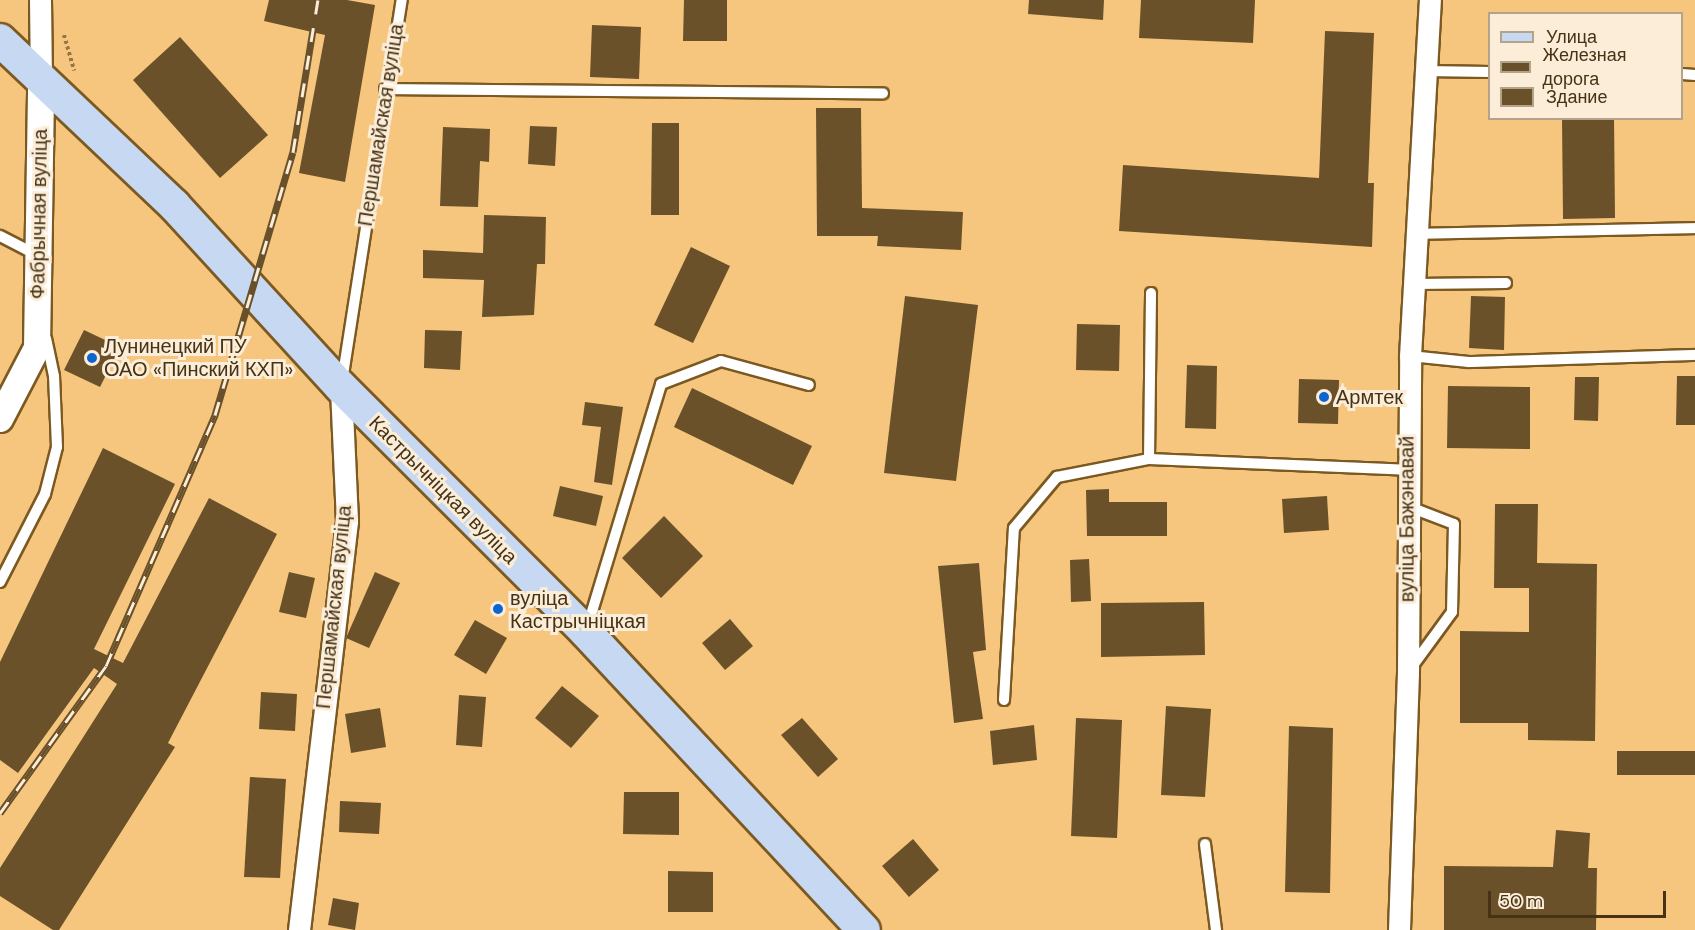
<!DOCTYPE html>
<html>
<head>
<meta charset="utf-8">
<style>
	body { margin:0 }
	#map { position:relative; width:1695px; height:930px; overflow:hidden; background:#f6c67e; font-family:"DM Sans",sans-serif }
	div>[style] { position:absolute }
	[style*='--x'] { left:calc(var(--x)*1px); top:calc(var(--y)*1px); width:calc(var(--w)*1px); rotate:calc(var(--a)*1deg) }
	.building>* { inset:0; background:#6a512a }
	.path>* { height:4px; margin-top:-2px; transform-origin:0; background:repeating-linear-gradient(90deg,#967544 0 3px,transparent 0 6px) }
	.roads { filter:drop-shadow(2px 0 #7b5921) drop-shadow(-2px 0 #7b5921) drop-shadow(0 2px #7b5921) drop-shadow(0 -2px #7b5921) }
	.service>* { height:10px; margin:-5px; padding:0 5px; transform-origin:5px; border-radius:5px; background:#fff }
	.minor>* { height:21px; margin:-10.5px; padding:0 10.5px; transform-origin:10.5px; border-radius:10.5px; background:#fff }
	.tertiary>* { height:26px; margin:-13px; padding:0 13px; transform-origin:13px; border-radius:13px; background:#fff }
	.primary>* { height:32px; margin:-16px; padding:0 16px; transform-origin:16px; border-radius:16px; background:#c6d8f2 }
	.rail>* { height:7px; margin-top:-3.5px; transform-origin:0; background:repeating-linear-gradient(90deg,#fcedd9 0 14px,#68502a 0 28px); box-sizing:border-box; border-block:2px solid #68502a }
	.dots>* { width:16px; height:16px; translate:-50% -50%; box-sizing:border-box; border:3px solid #fcedd9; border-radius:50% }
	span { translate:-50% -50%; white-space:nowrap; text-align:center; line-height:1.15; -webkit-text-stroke:6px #fcedd9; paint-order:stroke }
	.street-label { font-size:20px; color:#463315 }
	.poi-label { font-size:20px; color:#463315 }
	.left { translate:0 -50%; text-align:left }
	.legend { position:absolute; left:1488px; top:12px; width:195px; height:108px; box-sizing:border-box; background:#fcedd9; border:2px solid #b3a38b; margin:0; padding:8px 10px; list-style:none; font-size:18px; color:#463315 }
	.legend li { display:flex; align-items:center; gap:12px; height:30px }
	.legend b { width:30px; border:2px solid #b3a38b }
	.scale { position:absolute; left:1488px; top:891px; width:178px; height:27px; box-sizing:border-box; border:3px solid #463315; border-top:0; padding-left:8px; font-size:18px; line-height:21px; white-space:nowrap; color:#463315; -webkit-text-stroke:4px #fcedd9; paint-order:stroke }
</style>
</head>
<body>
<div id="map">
	<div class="building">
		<i style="clip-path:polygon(269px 0,347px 0,375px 5px,345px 182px,299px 173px,325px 35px,264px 21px)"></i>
		<i style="clip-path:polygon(684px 0,727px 0,727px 41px,683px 41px)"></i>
		<i style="clip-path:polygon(1029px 0,1104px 0,1103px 20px,1028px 14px)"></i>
		<i style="clip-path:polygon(1141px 0,1255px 0,1253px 43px,1139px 38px)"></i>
		<i style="clip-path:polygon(592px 25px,641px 27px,639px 79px,590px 77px)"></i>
		<i style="clip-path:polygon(1325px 31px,1374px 33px,1368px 183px,1374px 183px,1372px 247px,1119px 231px,1123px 165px,1319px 178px)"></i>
		<i style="clip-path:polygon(180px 37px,268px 135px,220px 178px,133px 80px)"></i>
		<i style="clip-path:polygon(816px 108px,861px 108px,862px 208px,963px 212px,961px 250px,877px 246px,878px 236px,817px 236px)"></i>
		<i style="clip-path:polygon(1562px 118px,1614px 118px,1615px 218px,1563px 219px)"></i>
		<i style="clip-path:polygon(652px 123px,679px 123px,679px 215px,651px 215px)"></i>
		<i style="clip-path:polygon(530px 126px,557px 127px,555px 166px,528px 164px)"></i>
		<i style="clip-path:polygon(443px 127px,490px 129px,489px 162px,480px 161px,478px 207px,440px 206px)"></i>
		<i style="clip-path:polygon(484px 215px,546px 217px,545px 264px,537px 264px,534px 315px,482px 317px,484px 280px,423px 278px,423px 250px,483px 253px)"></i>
		<i style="clip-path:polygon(691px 247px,730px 266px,693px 343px,654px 325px)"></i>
		<i style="clip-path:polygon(905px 296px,978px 305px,956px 481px,884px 473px)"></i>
		<i style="clip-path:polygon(1471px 296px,1505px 297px,1504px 350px,1469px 348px)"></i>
		<i style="clip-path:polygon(1077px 324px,1120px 325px,1119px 371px,1076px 370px)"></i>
		<i style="clip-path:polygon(84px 330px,120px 347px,100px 387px,64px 370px)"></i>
		<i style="clip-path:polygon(425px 330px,462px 331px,460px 370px,424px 368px)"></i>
		<i style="clip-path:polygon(1187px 365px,1217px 366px,1216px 429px,1185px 428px)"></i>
		<i style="clip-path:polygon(1677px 376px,1695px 376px,1695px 425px,1676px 425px)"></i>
		<i style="clip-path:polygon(1575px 377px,1599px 377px,1598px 421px,1574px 420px)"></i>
		<i style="clip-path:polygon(1299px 379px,1339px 380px,1338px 424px,1298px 423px)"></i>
		<i style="clip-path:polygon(1448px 386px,1530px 387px,1530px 449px,1447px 448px)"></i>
		<i style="clip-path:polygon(692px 388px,812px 446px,793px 485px,674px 427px)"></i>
		<i style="clip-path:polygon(585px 402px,623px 407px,612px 485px,594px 482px,601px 427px,582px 425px)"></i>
		<i style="clip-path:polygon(103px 448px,175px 484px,94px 649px,123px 663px,209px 498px,277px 534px,168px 743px,175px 747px,59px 930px,53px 930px,0 896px,0 868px,117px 684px,94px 668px,18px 773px,0 760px,0 662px)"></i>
		<i style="clip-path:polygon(560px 486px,603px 496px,596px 526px,553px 516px)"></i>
		<i style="clip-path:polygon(1109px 489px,1109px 502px,1167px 502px,1167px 536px,1087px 536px,1086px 490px)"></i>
		<i style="clip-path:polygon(1327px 496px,1329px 530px,1284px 533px,1282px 499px)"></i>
		<i style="clip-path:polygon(1495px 504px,1538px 504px,1537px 563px,1597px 564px,1595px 741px,1528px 740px,1528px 723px,1460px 723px,1460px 631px,1529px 632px,1529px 588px,1494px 588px)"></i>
		<i style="clip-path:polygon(664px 516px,703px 556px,661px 598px,622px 558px)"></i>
		<i style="clip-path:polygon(1089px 559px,1091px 601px,1071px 602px,1070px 560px)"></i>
		<i style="clip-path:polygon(979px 563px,986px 650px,973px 652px,983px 719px,954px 723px,938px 566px)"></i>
		<i style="clip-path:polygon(289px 572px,315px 578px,306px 618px,279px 612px)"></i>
		<i style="clip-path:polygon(375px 572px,400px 583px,369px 648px,346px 638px)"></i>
		<i style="clip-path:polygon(1204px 602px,1205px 655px,1101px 657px,1101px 603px)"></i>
		<i style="clip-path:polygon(730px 619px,753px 646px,725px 670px,702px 643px)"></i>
		<i style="clip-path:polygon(475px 620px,507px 638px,486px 674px,454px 655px)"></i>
		<i style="clip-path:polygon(562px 686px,599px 716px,571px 748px,535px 718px)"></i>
		<i style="clip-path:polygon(261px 692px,297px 694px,295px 731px,259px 729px)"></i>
		<i style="clip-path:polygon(459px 695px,486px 697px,482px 747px,456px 745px)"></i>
		<i style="clip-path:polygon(1166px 706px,1211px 709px,1205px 797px,1161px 795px)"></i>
		<i style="clip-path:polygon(380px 708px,386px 747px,351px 753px,345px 714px)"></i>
		<i style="clip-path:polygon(802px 718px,838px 759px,818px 777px,781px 735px)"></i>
		<i style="clip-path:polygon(1076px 718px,1122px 720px,1117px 838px,1071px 836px)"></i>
		<i style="clip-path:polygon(1034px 725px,1037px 760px,993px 765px,990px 731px)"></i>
		<i style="clip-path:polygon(1289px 726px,1333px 728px,1330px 893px,1285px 892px)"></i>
		<i style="clip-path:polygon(1617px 751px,1695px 751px,1695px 775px,1617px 775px)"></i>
		<i style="clip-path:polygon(250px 777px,286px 779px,280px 878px,244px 877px)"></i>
		<i style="clip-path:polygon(624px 792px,679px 792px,679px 835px,623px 834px)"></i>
		<i style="clip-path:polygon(340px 801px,381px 803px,379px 834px,339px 832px)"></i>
		<i style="clip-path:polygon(1556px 830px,1590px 833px,1588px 868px,1597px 868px,1596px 930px,1444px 930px,1444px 866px,1553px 867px)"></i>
		<i style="clip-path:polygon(913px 839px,939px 870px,909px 897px,882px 866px)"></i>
		<i style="clip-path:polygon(668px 871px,713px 872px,713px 912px,668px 912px)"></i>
		<i style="clip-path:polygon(333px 898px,359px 903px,355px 930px,328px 925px)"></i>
	</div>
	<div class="path">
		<i style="--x:64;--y:35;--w:37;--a:74"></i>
	</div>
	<div class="roads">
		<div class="service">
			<i style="--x:1425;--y:71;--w:65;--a:0.9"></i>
			<i style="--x:1682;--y:74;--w:13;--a:4"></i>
			<i style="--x:385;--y:89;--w:498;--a:0.5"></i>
			<i style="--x:1416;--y:234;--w:279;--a:-1.2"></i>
			<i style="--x:0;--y:236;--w:42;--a:27.2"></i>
			<i style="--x:1415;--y:284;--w:91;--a:-0.6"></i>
			<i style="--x:1410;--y:356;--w:59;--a:5.8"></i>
			<i style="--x:1469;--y:362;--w:226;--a:-1.8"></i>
			<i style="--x:342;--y:381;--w:386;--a:-81.1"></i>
			<i style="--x:1149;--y:459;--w:166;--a:-89.3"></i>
			<i style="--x:1407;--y:506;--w:50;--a:21"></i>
			<i style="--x:1454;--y:524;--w:88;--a:91.3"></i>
			<i style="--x:1452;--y:612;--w:69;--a:126.2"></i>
			<i style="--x:0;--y:582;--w:99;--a:-62.9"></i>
			<i style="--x:45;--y:494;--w:49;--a:-75.7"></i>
			<i style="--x:57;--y:447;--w:71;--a:-92.4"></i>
			<i style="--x:54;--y:376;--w:38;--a:-102"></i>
			<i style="--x:587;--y:628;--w:255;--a:-73.1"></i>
			<i style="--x:661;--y:384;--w:64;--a:-21"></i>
			<i style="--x:721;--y:361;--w:91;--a:15.3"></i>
			<i style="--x:1004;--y:700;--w:172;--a:-86.7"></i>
			<i style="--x:1014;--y:528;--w:67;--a:-49.9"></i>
			<i style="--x:1057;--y:477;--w:94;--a:-11.1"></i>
			<i style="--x:1149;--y:459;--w:258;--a:2.4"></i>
			<i style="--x:1205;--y:844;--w:87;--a:82.7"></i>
		</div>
		<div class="minor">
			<i style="--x:40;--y:0;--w:83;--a:89.3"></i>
			<i style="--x:299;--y:930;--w:412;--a:-83.3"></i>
			<i style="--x:347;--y:521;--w:134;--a:-92.6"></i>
			<i style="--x:1399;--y:930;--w:257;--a:-88"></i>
			<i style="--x:1408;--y:673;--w:317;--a:-89.6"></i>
			<i style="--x:1410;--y:356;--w:357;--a:-86.8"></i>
		</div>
		<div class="tertiary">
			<i style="--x:0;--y:419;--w:80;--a:-62.5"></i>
			<i style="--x:37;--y:348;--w:265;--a:-89.1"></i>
		</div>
		<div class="primary">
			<i style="--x:0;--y:40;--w:240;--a:43.5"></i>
			<i style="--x:174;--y:205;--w:247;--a:47.5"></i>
			<i style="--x:341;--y:387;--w:345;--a:45"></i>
			<i style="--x:585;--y:631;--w:409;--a:47"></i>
		</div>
	</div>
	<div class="rail">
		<i style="--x:0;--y:813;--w:181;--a:-54.2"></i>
		<i style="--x:106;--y:666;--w:274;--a:-66.5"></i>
		<i style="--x:215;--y:415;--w:274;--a:-73.5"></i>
		<i style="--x:293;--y:152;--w:154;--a:-80.7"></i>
	</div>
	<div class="dots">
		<i style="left:92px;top:358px;background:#0d66cf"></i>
		<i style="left:1324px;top:397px;background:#0d66cf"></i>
		<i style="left:498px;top:609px;background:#0d66cf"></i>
	</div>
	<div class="street-label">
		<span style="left:381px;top:125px;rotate:-81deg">Першамайская вуліца</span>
		<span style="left:39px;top:214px;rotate:-89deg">Фабрычная вуліца</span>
		<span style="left:443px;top:490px;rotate:45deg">Кастрычніцкая вуліца</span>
		<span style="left:1407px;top:519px;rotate:-90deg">вуліца Бажэнавай</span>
		<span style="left:334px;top:607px;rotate:-84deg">Першамайская вуліца</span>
	</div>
	<div class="poi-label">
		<span class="left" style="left:104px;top:358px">Лунинецкий ПУ<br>ОАО «Пинский КХП»</span>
		<span class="left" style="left:1336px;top:397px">Армтек</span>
		<span class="left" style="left:510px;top:610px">вуліца<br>Кастрычніцкая</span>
	</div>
	<ul class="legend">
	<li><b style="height:8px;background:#c6d8f2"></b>Улица</li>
	<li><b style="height:8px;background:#68502a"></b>Железная дорога</li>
	<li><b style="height:16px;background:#6a512a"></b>Здание</li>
	</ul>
	<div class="scale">50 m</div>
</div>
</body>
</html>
